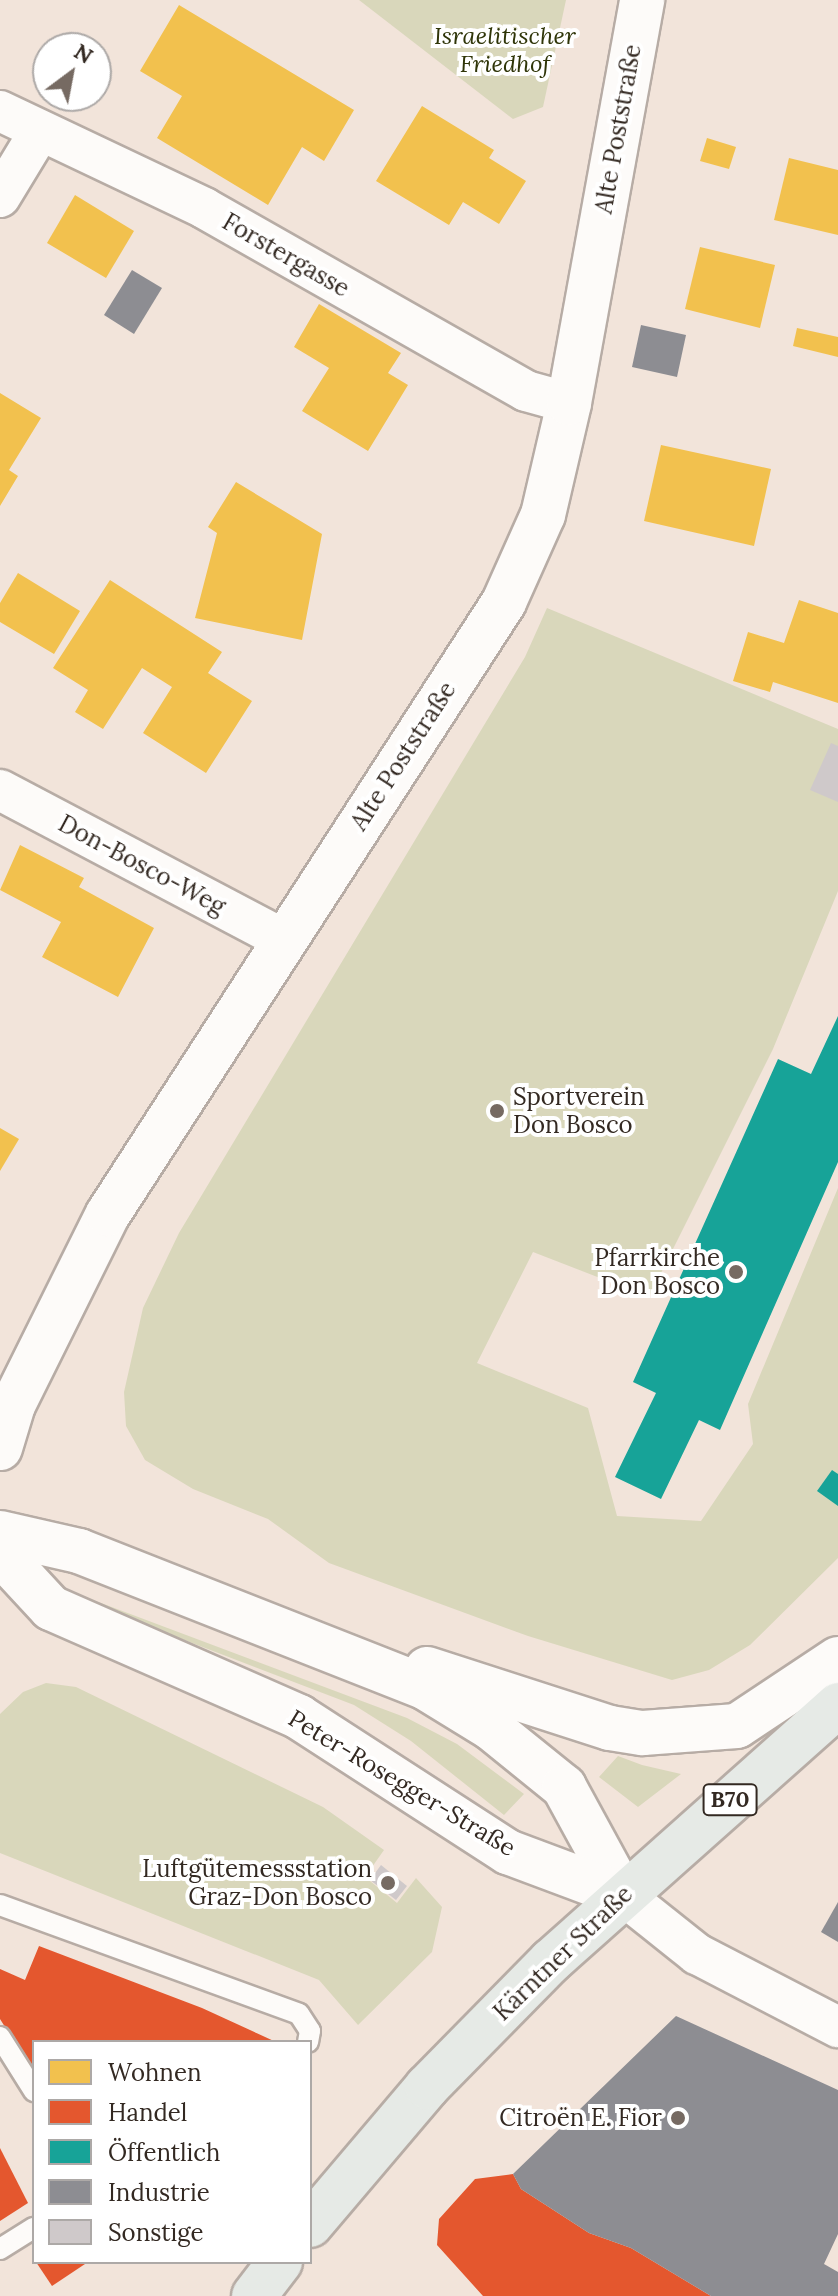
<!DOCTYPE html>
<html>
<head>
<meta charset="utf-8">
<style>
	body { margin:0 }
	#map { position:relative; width:838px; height:2296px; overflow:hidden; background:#f2e4da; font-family:Lora,serif }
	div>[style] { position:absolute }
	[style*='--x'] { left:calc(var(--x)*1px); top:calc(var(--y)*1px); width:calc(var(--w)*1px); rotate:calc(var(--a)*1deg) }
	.green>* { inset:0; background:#d9d7bb }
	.homes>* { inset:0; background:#f2c14e }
	.shops>* { inset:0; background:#e4572e }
	.public>* { inset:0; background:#17a398 }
	.industry>* { inset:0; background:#8d8d92 }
	.building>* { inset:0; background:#cfc9ca }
	.roads { filter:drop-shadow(2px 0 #b7aca5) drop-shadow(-2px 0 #b7aca5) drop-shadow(0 2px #b7aca5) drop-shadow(0 -2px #b7aca5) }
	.lane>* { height:20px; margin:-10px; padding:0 10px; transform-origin:10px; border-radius:10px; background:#fdfbf9 }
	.street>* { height:40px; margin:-20px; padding:0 20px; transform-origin:20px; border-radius:20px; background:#fdfbf9 }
	.secondary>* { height:44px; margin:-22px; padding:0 22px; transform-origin:22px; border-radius:22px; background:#fdfbf9 }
	.primary>* { height:44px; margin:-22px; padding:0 22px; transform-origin:22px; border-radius:22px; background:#e6eae6 }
	.dots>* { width:22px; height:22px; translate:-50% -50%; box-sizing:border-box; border:4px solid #fff; border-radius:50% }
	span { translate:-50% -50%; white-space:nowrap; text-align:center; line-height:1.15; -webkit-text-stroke:8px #fff; paint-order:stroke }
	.shield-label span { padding:2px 6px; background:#fff; border:2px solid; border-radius:6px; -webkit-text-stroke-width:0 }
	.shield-label { font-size:22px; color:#332922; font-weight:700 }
	.park-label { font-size:24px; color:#2f3508; font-style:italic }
	.street-label { font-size:24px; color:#332922 }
	.poi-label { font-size:24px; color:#332922 }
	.left { translate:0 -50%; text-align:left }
	.right { translate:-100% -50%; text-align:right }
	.legend { position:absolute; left:32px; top:2040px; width:280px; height:224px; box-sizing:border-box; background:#fff; border:2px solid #ada9a7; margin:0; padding:10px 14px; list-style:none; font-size:24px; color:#332922 }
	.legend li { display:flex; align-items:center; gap:16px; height:40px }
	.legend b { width:40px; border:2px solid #ada9a7 }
	.north { position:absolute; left:32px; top:32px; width:80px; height:80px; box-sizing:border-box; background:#fff; border:2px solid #ada9a7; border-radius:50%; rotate:32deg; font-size:22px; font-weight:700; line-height:32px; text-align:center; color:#332922 }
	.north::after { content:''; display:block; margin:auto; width:28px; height:36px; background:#766a62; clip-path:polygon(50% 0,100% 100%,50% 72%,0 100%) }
</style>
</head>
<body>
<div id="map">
	<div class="green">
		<i style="clip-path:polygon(359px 0,566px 0,543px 107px,513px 119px)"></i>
		<i style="clip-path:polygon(547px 608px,838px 729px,838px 891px,773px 1049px,649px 1297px,533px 1252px,477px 1363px,588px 1408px,617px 1516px,701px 1521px,753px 1444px,748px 1404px,838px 1188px,838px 1558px,750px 1645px,709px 1670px,672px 1680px,528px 1636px,329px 1563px,268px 1519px,193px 1489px,145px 1460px,126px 1426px,124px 1392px,143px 1308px,179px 1233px,525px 657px)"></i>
		<i style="clip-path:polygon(77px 1594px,407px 1718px,457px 1744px,524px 1794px,504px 1815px,411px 1741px,354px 1705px,75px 1598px)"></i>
		<i style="clip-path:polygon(46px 1683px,76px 1687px,323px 1807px,384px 1850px,365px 1877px,397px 1903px,416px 1878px,442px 1907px,432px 1952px,358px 2025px,319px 1980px,0 1853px,0 1714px,23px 1692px)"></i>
		<i style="clip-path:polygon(618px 1756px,642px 1765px,681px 1774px,638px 1807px,599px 1777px)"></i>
	</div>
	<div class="homes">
		<i style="clip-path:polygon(179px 5px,354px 110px,324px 161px,302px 147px,268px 205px,157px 138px,182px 96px,140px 71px)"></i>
		<i style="clip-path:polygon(422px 106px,494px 150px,489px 158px,526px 181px,499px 224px,463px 202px,449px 225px,376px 181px)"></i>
		<i style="clip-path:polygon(707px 138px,736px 147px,729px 169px,700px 161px)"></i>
		<i style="clip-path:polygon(789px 158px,838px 170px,838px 235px,774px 220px)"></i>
		<i style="clip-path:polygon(75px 195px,134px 231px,106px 278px,47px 243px)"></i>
		<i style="clip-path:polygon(700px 247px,775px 265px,760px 328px,685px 309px)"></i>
		<i style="clip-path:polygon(319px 304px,401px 353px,388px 373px,408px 385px,368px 451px,302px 411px,329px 368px,294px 347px)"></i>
		<i style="clip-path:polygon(797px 328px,838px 337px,838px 357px,793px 346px)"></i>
		<i style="clip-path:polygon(0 393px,41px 418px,9px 470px,18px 476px,0 506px)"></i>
		<i style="clip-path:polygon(661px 445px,771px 469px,754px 546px,644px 521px)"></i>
		<i style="clip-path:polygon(236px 482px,322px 534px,302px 640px,195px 618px,217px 533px,208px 527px)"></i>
		<i style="clip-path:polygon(18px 573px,80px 611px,54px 654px,0 622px,0 603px)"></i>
		<i style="clip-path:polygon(110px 580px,222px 652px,208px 673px,252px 701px,206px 773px,143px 733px,172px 687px,142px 668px,103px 729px,75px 712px,88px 690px,53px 668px)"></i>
		<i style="clip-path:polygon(799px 600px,838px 613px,838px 703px,773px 682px,770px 692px,733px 681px,748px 632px,784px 643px)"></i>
		<i style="clip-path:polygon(20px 845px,84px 878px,79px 887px,154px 928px,118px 997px,42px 957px,61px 922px,0 890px)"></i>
		<i style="clip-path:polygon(0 1128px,19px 1139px,0 1171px)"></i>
	</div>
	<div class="shops">
		<i style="clip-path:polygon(39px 1946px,202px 2008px,276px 2042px,34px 2042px,34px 2073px,0 2019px,0 1969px,25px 1980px)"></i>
		<i style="clip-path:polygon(0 2148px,28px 2203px,0 2221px)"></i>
		<i style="clip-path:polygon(513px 2174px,521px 2189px,589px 2233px,631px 2248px,711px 2296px,483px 2296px,437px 2245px,439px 2219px,475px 2179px)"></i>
		<i style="clip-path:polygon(36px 2262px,88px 2262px,52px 2286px)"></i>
	</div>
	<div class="public">
		<i style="clip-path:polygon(838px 1016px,838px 1162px,720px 1430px,699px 1420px,661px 1499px,615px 1477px,656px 1393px,633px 1382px,778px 1059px,811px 1074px)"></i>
		<i style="clip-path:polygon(832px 1470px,838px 1474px,838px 1506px,817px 1491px)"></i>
	</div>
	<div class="industry">
		<i style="clip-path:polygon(132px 270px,162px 288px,134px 334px,104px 315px)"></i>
		<i style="clip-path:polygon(641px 325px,686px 335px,677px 377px,632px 367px)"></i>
		<i style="clip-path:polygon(838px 1902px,838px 1942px,821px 1932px)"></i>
		<i style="clip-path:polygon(676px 2016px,838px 2090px,838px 2234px,824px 2264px,838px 2272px,838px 2296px,711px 2296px,631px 2248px,589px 2233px,521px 2189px,513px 2174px)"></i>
	</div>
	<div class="building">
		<i style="clip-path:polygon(831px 743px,838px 746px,838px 802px,810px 790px)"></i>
		<i style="clip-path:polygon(381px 1865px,407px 1886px,396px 1900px,370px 1880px)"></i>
	</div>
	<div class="roads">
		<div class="lane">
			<i style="--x:0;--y:1905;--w:318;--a:20"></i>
			<i style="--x:299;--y:2014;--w:20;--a:57"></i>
			<i style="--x:310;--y:2031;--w:11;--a:100"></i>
			<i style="--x:0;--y:2037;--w:64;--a:57.8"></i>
			<i style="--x:0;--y:2249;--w:40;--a:-32"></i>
		</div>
		<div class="street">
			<i style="--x:0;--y:111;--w:226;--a:25.4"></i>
			<i style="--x:204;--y:208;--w:370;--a:29.6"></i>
			<i style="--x:526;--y:391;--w:45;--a:15.6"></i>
			<i style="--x:0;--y:197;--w:77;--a:-58.8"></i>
			<i style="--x:0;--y:790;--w:322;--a:27.8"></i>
			<i style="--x:623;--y:1895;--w:95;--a:38.6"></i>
			<i style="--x:697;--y:1954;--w:159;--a:27.4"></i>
		</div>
		<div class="secondary">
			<i style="--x:0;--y:1448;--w:45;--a:-73.2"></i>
			<i style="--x:13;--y:1405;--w:213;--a:-63.6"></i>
			<i style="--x:108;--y:1214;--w:729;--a:-57.09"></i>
			<i style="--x:504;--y:602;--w:95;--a:-65.9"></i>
			<i style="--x:543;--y:515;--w:115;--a:-76.9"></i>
			<i style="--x:569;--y:403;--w:410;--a:-79.7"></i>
			<i style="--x:0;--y:1533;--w:81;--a:12.8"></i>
			<i style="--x:79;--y:1551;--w:373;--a:21.5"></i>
			<i style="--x:426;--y:1688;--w:76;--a:31.6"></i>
			<i style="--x:491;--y:1728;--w:94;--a:38.9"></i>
			<i style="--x:564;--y:1787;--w:123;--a:61.4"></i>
			<i style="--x:0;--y:1553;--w:75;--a:47.2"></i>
			<i style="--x:51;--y:1608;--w:271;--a:23.7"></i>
			<i style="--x:299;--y:1717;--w:249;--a:32.9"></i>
			<i style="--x:508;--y:1852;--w:123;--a:20.5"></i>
			<i style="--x:427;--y:1669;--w:192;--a:17.9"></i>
			<i style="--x:610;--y:1728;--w:33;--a:9"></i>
			<i style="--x:643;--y:1733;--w:94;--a:-4.3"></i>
			<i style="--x:737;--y:1726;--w:121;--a:-33.6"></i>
		</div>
		<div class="primary">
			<i style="--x:310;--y:2225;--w:181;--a:-49.7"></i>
			<i style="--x:427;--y:2087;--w:177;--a:-45.5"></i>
			<i style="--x:551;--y:1961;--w:385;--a:-41.7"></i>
			<i style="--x:254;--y:2296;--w:43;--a:-52.6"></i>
		</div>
	</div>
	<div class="dots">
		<i style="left:497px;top:1111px;background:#766a62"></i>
		<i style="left:736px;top:1272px;background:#766a62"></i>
		<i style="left:388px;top:1883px;background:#766a62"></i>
		<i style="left:678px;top:2118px;background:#766a62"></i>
	</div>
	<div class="shield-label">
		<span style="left:730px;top:1800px">B70</span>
	</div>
	<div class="park-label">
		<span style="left:505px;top:50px">Israelitischer<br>Friedhof</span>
	</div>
	<div class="street-label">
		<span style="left:618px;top:129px;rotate:-80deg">Alte Poststraße</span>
		<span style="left:286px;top:255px;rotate:30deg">Forstergasse</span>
		<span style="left:403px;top:756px;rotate:-57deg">Alte Poststraße</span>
		<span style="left:142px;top:865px;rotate:28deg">Don-Bosco-Weg</span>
		<span style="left:402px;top:1783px;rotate:31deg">Peter-Rosegger-Straße</span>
		<span style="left:563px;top:1953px;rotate:-44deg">Kärntner Straße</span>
	</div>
	<div class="poi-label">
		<span class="left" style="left:513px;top:1111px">Sportverein<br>Don Bosco</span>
		<span class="right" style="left:720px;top:1272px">Pfarrkirche<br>Don Bosco</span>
		<span class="right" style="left:372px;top:1883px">Luftgütemessstation<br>Graz-Don Bosco</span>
		<span class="right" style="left:662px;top:2118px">Citroën E. Fior</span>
	</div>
	<ul class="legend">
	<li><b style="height:22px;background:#f2c14e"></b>Wohnen</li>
	<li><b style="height:22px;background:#e4572e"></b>Handel</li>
	<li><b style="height:22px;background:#17a398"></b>Öffentlich</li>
	<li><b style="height:22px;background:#8d8d92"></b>Industrie</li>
	<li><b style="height:22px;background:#cfc9ca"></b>Sonstige</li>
	</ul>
	<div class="north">N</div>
</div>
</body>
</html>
